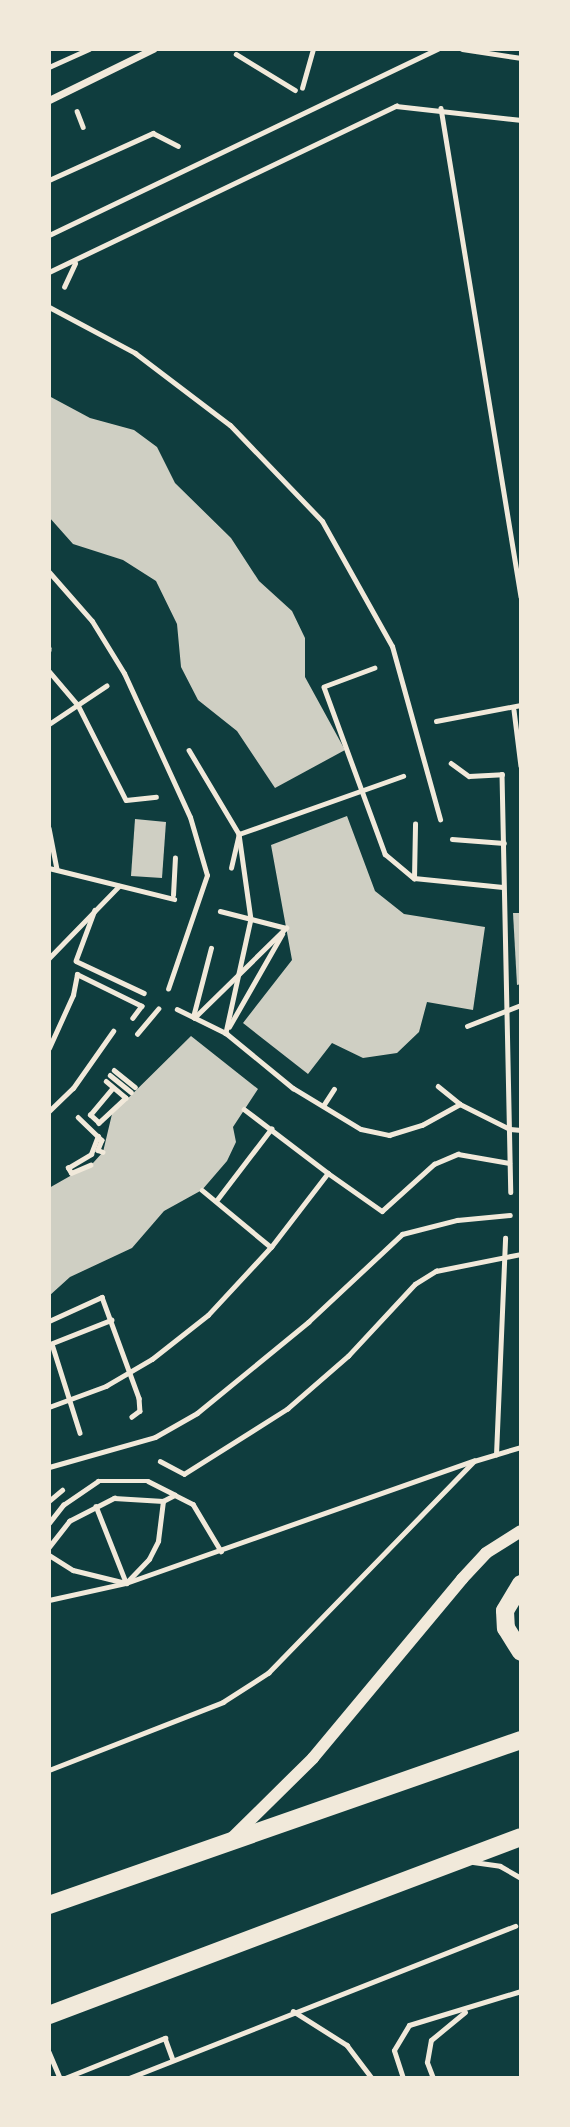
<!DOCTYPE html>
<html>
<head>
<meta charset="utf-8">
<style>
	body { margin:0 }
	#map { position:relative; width:570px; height:2127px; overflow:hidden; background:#0f3d3e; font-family:"Work Sans",sans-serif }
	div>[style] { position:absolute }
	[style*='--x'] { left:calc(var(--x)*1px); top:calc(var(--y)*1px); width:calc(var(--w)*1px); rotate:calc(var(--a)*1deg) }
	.building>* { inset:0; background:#cfcfc3 }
	.path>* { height:4.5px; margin:-2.25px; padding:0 2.25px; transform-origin:2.25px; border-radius:2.25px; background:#f1e9da }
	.service>* { height:5px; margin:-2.5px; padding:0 2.5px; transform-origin:2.5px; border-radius:2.5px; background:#f1e9da }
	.minor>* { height:7px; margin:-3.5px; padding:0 3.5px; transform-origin:3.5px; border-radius:3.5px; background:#f1e9da }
	.tertiary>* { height:12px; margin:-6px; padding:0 6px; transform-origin:6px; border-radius:6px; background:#f1e9da }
	.primary>* { height:18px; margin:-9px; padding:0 9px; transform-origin:9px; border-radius:9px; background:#f1e9da }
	span { translate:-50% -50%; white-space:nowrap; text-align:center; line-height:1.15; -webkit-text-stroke:5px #f1e9da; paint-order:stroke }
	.frame { position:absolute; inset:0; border:51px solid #f1e9da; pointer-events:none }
</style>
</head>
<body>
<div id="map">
	<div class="building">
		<i style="clip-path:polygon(49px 396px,90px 418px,134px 430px,157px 447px,175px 483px,231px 538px,259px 581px,292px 611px,305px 638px,305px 677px,345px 750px,275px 788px,237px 731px,198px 700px,181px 667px,177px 624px,156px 581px,123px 560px,73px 544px,49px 517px)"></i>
		<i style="clip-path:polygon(347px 816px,375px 891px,404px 914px,485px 927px,473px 1010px,427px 1002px,419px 1032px,397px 1053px,363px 1058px,332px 1043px,308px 1074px,243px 1023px,292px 960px,271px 845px)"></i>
		<i style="clip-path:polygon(135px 819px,166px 822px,162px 878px,131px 876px)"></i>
		<i style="clip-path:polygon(513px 913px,521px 913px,521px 984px,517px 985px)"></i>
		<i style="clip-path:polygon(191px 1036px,258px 1089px,233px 1127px,236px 1142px,227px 1161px,202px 1190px,164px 1211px,132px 1248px,70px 1277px,49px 1296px,49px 1188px,93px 1163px,103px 1152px,112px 1114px)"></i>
	</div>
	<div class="path">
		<i style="--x:236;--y:54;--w:69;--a:31.4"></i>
		<i style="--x:49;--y:67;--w:44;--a:-24.2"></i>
		<i style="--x:302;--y:88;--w:41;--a:-74.2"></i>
		<i style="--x:441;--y:108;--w:495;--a:80.7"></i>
		<i style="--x:77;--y:111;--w:17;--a:69"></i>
		<i style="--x:49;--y:180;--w:114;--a:-24.3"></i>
		<i style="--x:153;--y:133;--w:28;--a:27"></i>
		<i style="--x:49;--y:272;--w:385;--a:-25.6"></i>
		<i style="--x:396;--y:106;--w:126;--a:6.4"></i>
		<i style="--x:64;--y:287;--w:26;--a:-65"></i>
		<i style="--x:49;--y:648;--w:2;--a:90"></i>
		<i style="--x:375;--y:668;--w:54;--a:159.6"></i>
		<i style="--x:324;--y:687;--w:178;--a:69.9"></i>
		<i style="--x:385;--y:854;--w:38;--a:40"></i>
		<i style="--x:414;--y:878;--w:89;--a:5.8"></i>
		<i style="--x:49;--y:671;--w:45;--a:49.5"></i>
		<i style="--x:78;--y:705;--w:106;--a:63.2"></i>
		<i style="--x:126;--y:800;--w:30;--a:-6"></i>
		<i style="--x:514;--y:710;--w:56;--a:82.9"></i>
		<i style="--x:436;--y:721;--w:86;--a:-10.7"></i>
		<i style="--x:49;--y:724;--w:69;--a:-33.7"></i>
		<i style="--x:189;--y:750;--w:98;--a:59.2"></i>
		<i style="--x:239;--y:834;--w:86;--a:82"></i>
		<i style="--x:251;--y:919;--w:117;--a:102.4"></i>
		<i style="--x:451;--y:763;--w:22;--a:36"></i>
		<i style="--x:469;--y:776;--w:33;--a:-3"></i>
		<i style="--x:502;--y:774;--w:418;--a:88.8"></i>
		<i style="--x:49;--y:828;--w:42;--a:79"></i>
		<i style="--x:452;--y:839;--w:52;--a:4.4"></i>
		<i style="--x:49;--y:868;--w:129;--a:13.9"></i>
		<i style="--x:231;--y:868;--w:35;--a:-77"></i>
		<i style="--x:239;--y:834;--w:174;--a:-19.5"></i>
		<i style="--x:414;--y:878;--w:54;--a:-88.9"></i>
		<i style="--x:173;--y:895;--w:37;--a:-87"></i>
		<i style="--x:95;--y:910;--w:54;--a:110.4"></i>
		<i style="--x:76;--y:961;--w:75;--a:25.2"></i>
		<i style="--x:220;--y:911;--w:68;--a:14.4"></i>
		<i style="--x:49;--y:958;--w:100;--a:-45.8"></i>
		<i style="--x:177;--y:1009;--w:55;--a:26.1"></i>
		<i style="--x:226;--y:1033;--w:87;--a:39.4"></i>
		<i style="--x:293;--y:1088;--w:79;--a:31.1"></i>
		<i style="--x:361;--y:1129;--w:29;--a:12"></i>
		<i style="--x:389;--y:1135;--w:34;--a:-17"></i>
		<i style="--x:422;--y:1125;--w:43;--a:-28.9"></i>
		<i style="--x:460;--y:1104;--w:56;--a:26.6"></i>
		<i style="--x:510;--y:1129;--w:11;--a:5"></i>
		<i style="--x:193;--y:1017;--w:71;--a:-75.4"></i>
		<i style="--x:194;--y:1018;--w:129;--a:-44.4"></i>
		<i style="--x:467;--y:1026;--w:58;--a:-21.3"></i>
		<i style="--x:229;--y:1027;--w:107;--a:-60.3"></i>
		<i style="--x:137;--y:1034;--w:33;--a:-50"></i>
		<i style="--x:49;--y:1048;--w:58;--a:-65.6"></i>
		<i style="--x:73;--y:995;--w:21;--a:-79"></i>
		<i style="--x:77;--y:974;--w:72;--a:26.2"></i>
		<i style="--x:142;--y:1006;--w:15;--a:127"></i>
		<i style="--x:114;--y:1070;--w:27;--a:39"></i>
		<i style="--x:110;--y:1075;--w:27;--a:39"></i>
		<i style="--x:106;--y:1081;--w:26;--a:40"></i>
		<i style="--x:126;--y:1098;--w:37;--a:137"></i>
		<i style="--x:99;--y:1123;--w:12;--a:-138"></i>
		<i style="--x:90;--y:1115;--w:35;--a:-50"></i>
		<i style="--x:438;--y:1086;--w:28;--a:39"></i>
		<i style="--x:323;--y:1106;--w:20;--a:-57"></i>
		<i style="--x:244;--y:1109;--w:106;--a:37.3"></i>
		<i style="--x:78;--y:1117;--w:33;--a:44"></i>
		<i style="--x:102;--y:1140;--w:11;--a:112"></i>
		<i style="--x:98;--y:1150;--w:5;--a:22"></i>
		<i style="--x:71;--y:1173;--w:6;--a:-121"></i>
		<i style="--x:68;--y:1168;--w:27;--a:-31"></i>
		<i style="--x:91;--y:1154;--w:19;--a:-69"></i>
		<i style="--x:71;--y:1173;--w:21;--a:-23"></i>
		<i style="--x:202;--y:1190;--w:89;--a:39.6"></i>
		<i style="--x:216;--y:1201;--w:91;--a:-52.6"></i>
		<i style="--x:49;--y:1321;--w:58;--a:-24.4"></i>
		<i style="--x:102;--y:1297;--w:108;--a:69.9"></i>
		<i style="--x:139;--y:1398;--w:13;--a:86"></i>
		<i style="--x:140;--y:1411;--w:10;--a:143"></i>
		<i style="--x:50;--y:1344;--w:66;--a:-21.5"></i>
		<i style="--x:52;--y:1344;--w:93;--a:72.5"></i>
		<i style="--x:49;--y:1407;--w:61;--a:-20.2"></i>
		<i style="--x:106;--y:1386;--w:53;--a:-30.4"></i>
		<i style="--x:152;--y:1359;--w:71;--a:-38.2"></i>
		<i style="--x:208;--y:1315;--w:93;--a:-47.2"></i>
		<i style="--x:271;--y:1247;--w:93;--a:-52.4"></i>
		<i style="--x:328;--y:1173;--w:66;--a:35.1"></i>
		<i style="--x:382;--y:1211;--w:70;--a:-42.1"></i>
		<i style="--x:434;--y:1164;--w:26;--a:-23"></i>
		<i style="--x:458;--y:1154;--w:52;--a:10"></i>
		<i style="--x:496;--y:1455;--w:217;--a:-87.6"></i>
		<i style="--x:160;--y:1461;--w:27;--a:28"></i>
		<i style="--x:184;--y:1474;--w:122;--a:-32.3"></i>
		<i style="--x:287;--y:1409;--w:81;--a:-41"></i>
		<i style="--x:348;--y:1356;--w:98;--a:-47.1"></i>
		<i style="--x:415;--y:1284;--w:25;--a:-32"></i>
		<i style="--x:436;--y:1271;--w:87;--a:-11.3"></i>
		<i style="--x:49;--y:1501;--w:17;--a:-40"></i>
		<i style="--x:96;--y:1506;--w:82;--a:68.5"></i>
		<i style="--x:49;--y:1523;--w:23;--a:-52"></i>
		<i style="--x:63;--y:1505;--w:42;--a:-34.4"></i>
		<i style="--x:98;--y:1481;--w:50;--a:0"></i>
		<i style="--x:148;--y:1481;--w:30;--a:27"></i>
		<i style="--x:49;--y:1547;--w:33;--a:-52"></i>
		<i style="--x:69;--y:1521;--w:51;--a:-27.1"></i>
		<i style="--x:114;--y:1498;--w:49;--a:3.5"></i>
		<i style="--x:163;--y:1501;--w:13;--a:-27"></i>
		<i style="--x:175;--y:1495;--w:20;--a:27"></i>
		<i style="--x:193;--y:1504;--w:55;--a:59.2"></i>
		<i style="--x:49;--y:1555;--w:28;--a:32"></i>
		<i style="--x:73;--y:1570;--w:55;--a:13.8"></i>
		<i style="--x:126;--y:1583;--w:33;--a:-46"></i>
		<i style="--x:149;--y:1559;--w:20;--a:-63"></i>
		<i style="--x:158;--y:1541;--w:40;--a:-82.9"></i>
		<i style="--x:49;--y:1600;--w:79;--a:-12.4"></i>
		<i style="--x:126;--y:1583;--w:368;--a:-19.4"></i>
		<i style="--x:49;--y:1770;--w:187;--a:-21.3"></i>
		<i style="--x:223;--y:1702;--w:54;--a:-32.8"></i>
		<i style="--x:268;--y:1673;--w:296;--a:-45.8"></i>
		<i style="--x:474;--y:1461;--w:49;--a:-16.6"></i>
		<i style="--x:293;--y:2011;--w:64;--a:32.2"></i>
		<i style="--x:347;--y:2045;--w:41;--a:52.9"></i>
		<i style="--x:49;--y:2052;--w:28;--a:67"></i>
		<i style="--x:65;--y:2078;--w:108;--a:-21.8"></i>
		<i style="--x:165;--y:2038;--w:23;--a:70"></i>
		<i style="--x:129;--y:2078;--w:415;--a:-21.5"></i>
	</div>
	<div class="service">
		<i style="--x:462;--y:49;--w:60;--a:8.7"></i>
		<i style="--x:49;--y:235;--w:431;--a:-25.6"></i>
		<i style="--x:49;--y:307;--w:98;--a:28.1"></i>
		<i style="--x:135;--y:353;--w:119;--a:37.2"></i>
		<i style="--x:230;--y:425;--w:133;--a:46.2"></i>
		<i style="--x:322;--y:521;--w:143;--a:60.8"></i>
		<i style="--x:392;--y:646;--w:180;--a:74.5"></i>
		<i style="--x:49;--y:572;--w:65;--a:48.7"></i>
		<i style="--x:92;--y:621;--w:61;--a:58.4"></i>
		<i style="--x:124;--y:673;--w:158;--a:65.4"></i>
		<i style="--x:190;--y:817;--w:60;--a:73.7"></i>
		<i style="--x:207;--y:875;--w:120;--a:108.9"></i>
		<i style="--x:49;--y:1111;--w:33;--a:-44"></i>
		<i style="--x:73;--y:1088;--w:70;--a:-54.9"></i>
		<i style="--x:49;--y:1467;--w:110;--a:-15.8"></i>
		<i style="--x:155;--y:1437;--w:48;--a:-29.7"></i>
		<i style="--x:197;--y:1413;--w:144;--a:-39.3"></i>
		<i style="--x:308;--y:1322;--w:129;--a:-43.1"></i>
		<i style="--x:402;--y:1234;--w:57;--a:-14.3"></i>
		<i style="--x:457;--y:1220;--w:53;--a:-5.4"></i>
		<i style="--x:473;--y:1862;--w:27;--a:8"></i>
		<i style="--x:500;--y:1866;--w:24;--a:30"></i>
		<i style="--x:403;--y:2078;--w:29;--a:-108"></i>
		<i style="--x:394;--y:2050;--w:29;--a:-59"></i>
		<i style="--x:409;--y:2025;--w:117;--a:-16.9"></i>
		<i style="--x:433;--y:2078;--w:17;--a:-111"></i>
		<i style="--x:427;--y:2062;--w:22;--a:-80"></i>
		<i style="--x:431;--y:2040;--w:44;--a:-39.5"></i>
	</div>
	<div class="minor">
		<i style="--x:49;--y:100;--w:116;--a:-26.1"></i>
	</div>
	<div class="tertiary">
		<i style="--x:232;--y:1838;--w:114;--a:-44.6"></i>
		<i style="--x:313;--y:1758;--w:233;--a:-50.2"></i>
		<i style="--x:462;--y:1579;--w:35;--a:-47"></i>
		<i style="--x:486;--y:1553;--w:41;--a:-32.2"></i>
	</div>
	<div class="primary">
		<i style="--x:521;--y:1584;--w:31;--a:121"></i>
		<i style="--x:505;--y:1611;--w:17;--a:87"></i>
		<i style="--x:506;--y:1628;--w:28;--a:58"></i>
		<i style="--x:49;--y:1905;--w:500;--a:-19.27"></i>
		<i style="--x:49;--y:2015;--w:504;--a:-20.66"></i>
	</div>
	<div class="frame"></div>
</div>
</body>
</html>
